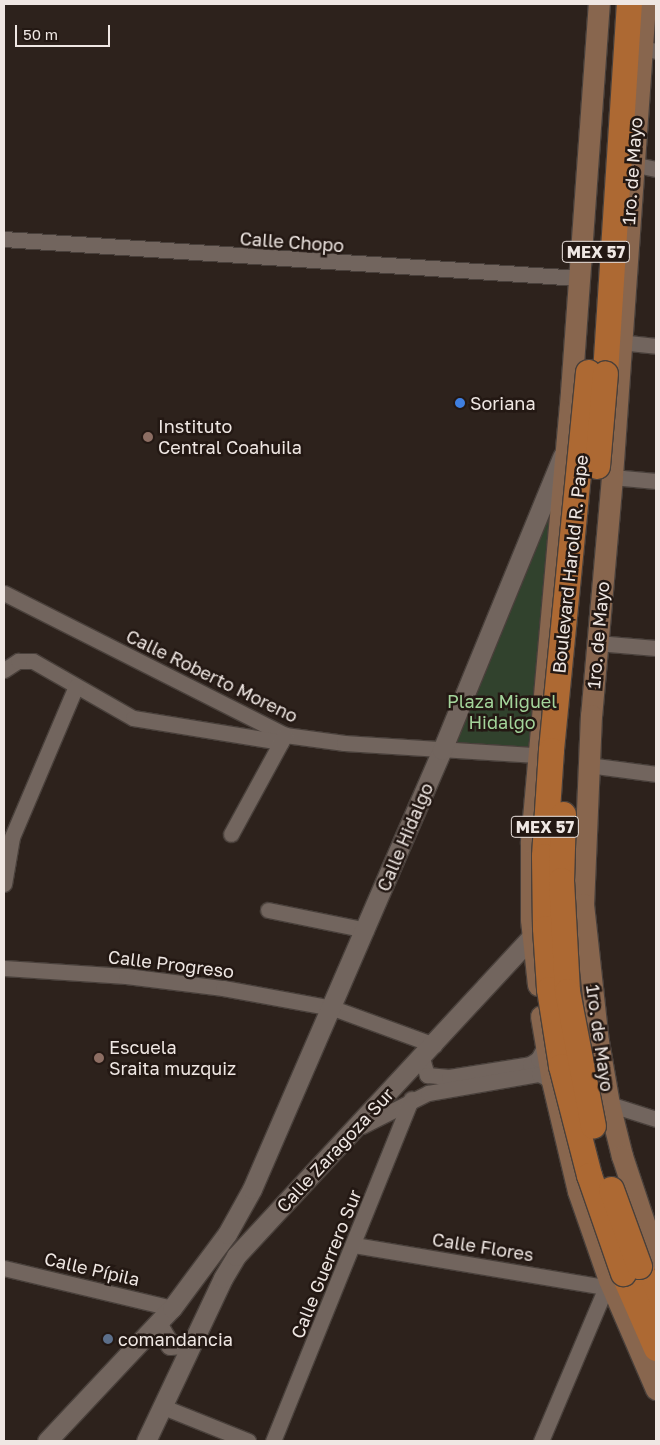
<!DOCTYPE html>
<meta charset="utf-8">
<style>
body{margin:0}
#map{position:relative;width:660px;height:1445px;overflow:hidden;background:#2d221c;font-family:"Golos Text",sans-serif}
div>[style]{position:absolute}
.green>*{inset:0;background:#31422d}
.roads{filter:drop-shadow(1px 0 #49403b) drop-shadow(-1px 0 #49403b) drop-shadow(0 1px #49403b) drop-shadow(0 -1px #49403b)}
.minor>*{height:15px;margin:-7.5px;padding:0 7.5px;transform-origin:7.5px;border-radius:7.5px;background:#72655e}
.tertiary>*{height:19px;margin:-9.5px;padding:0 9.5px;transform-origin:9.5px;border-radius:9.5px;background:#72655e}
.secondary>*{height:21px;margin:-10.5px;padding:0 10.5px;transform-origin:10.5px;border-radius:10.5px;background:#88664e}
.trunk>*{height:25px;margin:-12.5px;padding:0 12.5px;transform-origin:12.5px;border-radius:12.5px;background:#ad6933}
.bridges{filter:drop-shadow(1px 0 #49403b) drop-shadow(-1px 0 #49403b) drop-shadow(0 1px #49403b) drop-shadow(0 -1px #49403b)}
.trunk-bridge>*{height:25px;margin:-12.5px;padding:0 12.5px;transform-origin:12.5px;border-radius:12.5px;background:#ad6933}
.dots>*{width:14px;height:14px;translate:-50% -50%;box-sizing:border-box;border:2px solid #231813;border-radius:50%}
span{translate:-50% -50%;white-space:nowrap;text-align:center;line-height:1.15;-webkit-text-stroke:5px #231813;paint-order:stroke}
.shield-label span{padding:1px 4px;background:#231813;border:1px solid;border-radius:4px;-webkit-text-stroke-width:0}
.shield-label{font-size:16px;color:#efe7e3;font-weight:700}
.street-label{font-size:18px;color:#efe7e3}
.poi-label{font-size:18px;color:#efe7e3}
.left{translate:0 -50%;text-align:left}
.park-label{font-size:18px;color:#a3d49a}
.frame{position:absolute;inset:0;border:5px solid #efe7e3;pointer-events:none}
.scale{position:absolute;left:15px;top:25px;width:95px;height:22px;box-sizing:border-box;border:2px solid #efe7e3;border-top:0;padding-left:6px;font-size:15px;line-height:18px;white-space:nowrap;color:#efe7e3;-webkit-text-stroke:4px #231813;paint-order:stroke}
</style>
<div id="map">
<div class="green">
<div style="clip-path:polygon(556px 484px,533px 748px,453px 743px)"></div>
</div>
<div class="roads">
<div class="minor">
<div style="left:641px;top:48px;width:15px;rotate:11deg"></div>
<div style="left:632px;top:164px;width:25px;rotate:12deg"></div>
<div style="left:4px;top:239px;width:576px;rotate:3.88deg"></div>
<div style="left:619px;top:342px;width:37px;rotate:6deg"></div>
<div style="left:612px;top:477px;width:44px;rotate:5.2deg"></div>
<div style="left:4px;top:593px;width:315px;rotate:26.8deg"></div>
<div style="left:285px;top:735px;width:60px;rotate:7.7deg"></div>
<div style="left:344px;top:743px;width:193px;rotate:3.6deg"></div>
<div style="left:597px;top:643px;width:59px;rotate:4.8deg"></div>
<div style="left:4px;top:670px;width:17px;rotate:-33deg"></div>
<div style="left:18px;top:661px;width:15px"></div>
<div style="left:33px;top:661px;width:115px;rotate:29.7deg"></div>
<div style="left:133px;top:718px;width:150px;rotate:9.2deg"></div>
<div style="left:588px;top:765px;width:69px;rotate:7.5deg"></div>
<div style="left:231px;top:834px;width:113px;rotate:-61.4deg"></div>
<div style="left:4px;top:884px;width:48px;rotate:-80.3deg"></div>
<div style="left:12px;top:837px;width:164px;rotate:-67deg"></div>
<div style="left:268px;top:910px;width:100px;rotate:11.5deg"></div>
<div style="left:4px;top:968px;width:122px;rotate:3.8deg"></div>
<div style="left:126px;top:976px;width:98px;rotate:7.1deg"></div>
<div style="left:223px;top:988px;width:112px;rotate:10.3deg"></div>
<div style="left:333px;top:1008px;width:108px;rotate:20.1deg"></div>
<div style="left:422px;top:1058px;width:18px;rotate:74deg"></div>
<div style="left:427px;top:1075px;width:22px;rotate:5deg"></div>
<div style="left:449px;top:1077px;width:82px;rotate:-9.1deg"></div>
<div style="left:530px;top:1064px;width:9px;rotate:-32deg"></div>
<div style="left:538px;top:1059px;width:15px;rotate:-62deg"></div>
<div style="left:609px;top:1104px;width:49px;rotate:17.7deg"></div>
<div style="left:362px;top:1126px;width:74px;rotate:-26.6deg"></div>
<div style="left:428px;top:1093px;width:113px;rotate:-9.7deg"></div>
<div style="left:539px;top:1074px;width:15px;rotate:28deg"></div>
<div style="left:354px;top:1245px;width:255px;rotate:9.5deg"></div>
<div style="left:4px;top:1268px;width:173px;rotate:13.4deg"></div>
<div style="left:161px;top:1406px;width:94px;rotate:21.9deg"></div>
<div style="left:273px;top:1441px;width:369px;rotate:-68deg"></div>
<div style="left:541px;top:1441px;width:175px;rotate:-67.1deg"></div>
</div>
<div class="tertiary">
<div style="left:158px;top:1325px;width:23px;rotate:59deg"></div>
<div style="left:170px;top:1345px;width:21px;rotate:-5deg"></div>
<div style="left:47px;top:1441px;width:183px;rotate:-46.8deg"></div>
<div style="left:172px;top:1308px;width:92px;rotate:-53.4deg"></div>
<div style="left:227px;top:1234px;width:51px;rotate:-60.9deg"></div>
<div style="left:252px;top:1189px;width:478px;rotate:-66.6deg"></div>
<div style="left:442px;top:750px;width:317px;rotate:-67.7deg"></div>
<div style="left:146px;top:1441px;width:180px;rotate:-64.7deg"></div>
<div style="left:223px;top:1278px;width:26px;rotate:-59deg"></div>
<div style="left:236px;top:1256px;width:447px;rotate:-47.2deg"></div>
</div>
<div class="secondary">
<div style="left:645px;top:4px;width:474px;rotate:94deg"></div>
<div style="left:612px;top:477px;width:239px;rotate:95deg"></div>
<div style="left:591px;top:715px;width:189px;rotate:92.4deg"></div>
<div style="left:583px;top:904px;width:138px;rotate:83.8deg"></div>
<div style="left:598px;top:1041px;width:64px;rotate:80.1deg"></div>
<div style="left:609px;top:1104px;width:54px;rotate:76deg"></div>
<div style="left:622px;top:1156px;width:108px;rotate:71.6deg"></div>
<div style="left:538px;top:985px;width:66px;rotate:-96.1deg"></div>
<div style="left:531px;top:919px;width:78px;rotate:-90deg"></div>
<div style="left:531px;top:841px;width:451px;rotate:-84.9deg"></div>
<div style="left:571px;top:392px;width:389px;rotate:-85.9deg"></div>
<div style="left:541px;top:1016px;width:66px;rotate:80.4deg"></div>
<div style="left:552px;top:1081px;width:113px;rotate:76.7deg"></div>
<div style="left:578px;top:1191px;width:94px;rotate:70.8deg"></div>
<div style="left:609px;top:1280px;width:119px;rotate:66.7deg"></div>
</div>
<div class="trunk">
<div style="left:605px;top:373px;width:370px;rotate:-86.3deg"></div>
<div style="left:639px;top:1266px;width:42px;rotate:65.9deg"></div>
<div style="left:623px;top:1273px;width:82px;rotate:66.3deg"></div>
</div>
</div>
<div class="bridges">
<div class="trunk-bridge">
<div style="left:588px;top:372px;width:380px;rotate:95.6deg"></div>
<div style="left:551px;top:750px;width:106px;rotate:93.8deg"></div>
<div style="left:544px;top:856px;width:72px;rotate:89.2deg"></div>
<div style="left:545px;top:928px;width:61px;rotate:86.2deg"></div>
<div style="left:549px;top:989px;width:78px;rotate:81.1deg"></div>
<div style="left:561px;top:1066px;width:113px;rotate:75.6deg"></div>
<div style="left:589px;top:1175px;width:104px;rotate:70.9deg"></div>
<div style="left:597px;top:466px;width:93px;rotate:-85.1deg"></div>
<div style="left:563px;top:814px;width:66px;rotate:91.7deg"></div>
<div style="left:561px;top:880px;width:111px;rotate:86.9deg"></div>
<div style="left:567px;top:991px;width:137px;rotate:79.1deg"></div>
<div style="left:611px;top:1189px;width:82px;rotate:70deg"></div>
</div>
</div>
<div class="dots">
<div style="left:460px;top:403px;background:#3f7fe0"></div>
<div style="left:148px;top:437px;background:#8d6e63"></div>
<div style="left:99px;top:1058px;background:#8d6e63"></div>
<div style="left:108px;top:1339px;background:#5c6f8a"></div>
</div>
<div class="shield-label">
<span style="left:596px;top:252px">MEX 57</span>
<span style="left:545px;top:827px">MEX 57</span>
</div>
<div class="street-label">
<span style="left:632px;top:171px;rotate:-86deg">1ro. de Mayo</span>
<span style="left:292px;top:242px;rotate:4deg">Calle Chopo</span>
<span style="left:570px;top:564px;rotate:-84deg">Boulevard Harold R. Pape</span>
<span style="left:598px;top:635px;rotate:-85deg">1ro. de Mayo</span>
<span style="left:212px;top:676px;rotate:26deg">Calle Roberto Moreno</span>
<span style="left:405px;top:837px;rotate:-67deg">Calle Hidalgo</span>
<span style="left:171px;top:964px;rotate:7deg">Calle Progreso</span>
<span style="left:600px;top:1038px;rotate:82deg">1ro. de Mayo</span>
<span style="left:335px;top:1150px;rotate:-47deg">Calle Zaragoza Sur</span>
<span style="left:483px;top:1247px;rotate:9deg">Calle Flores</span>
<span style="left:326px;top:1264px;rotate:-68deg">Calle Guerrero Sur</span>
<span style="left:92px;top:1269px;rotate:13deg">Calle Pípila</span>
</div>
<div class="poi-label">
<span class="left" style="left:470px;top:403px">Soriana</span>
<span class="left" style="left:158px;top:437px">Instituto<br>Central Coahuila</span>
<span class="left" style="left:109px;top:1058px">Escuela<br>Sraita muzquiz</span>
<span class="left" style="left:118px;top:1339px">comandancia</span>
</div>
<div class="park-label">
<span style="left:502px;top:712px">Plaza Miguel<br>Hidalgo</span>
</div>
<div class="frame"></div>
<div class="scale">50 m</div>
</div>
